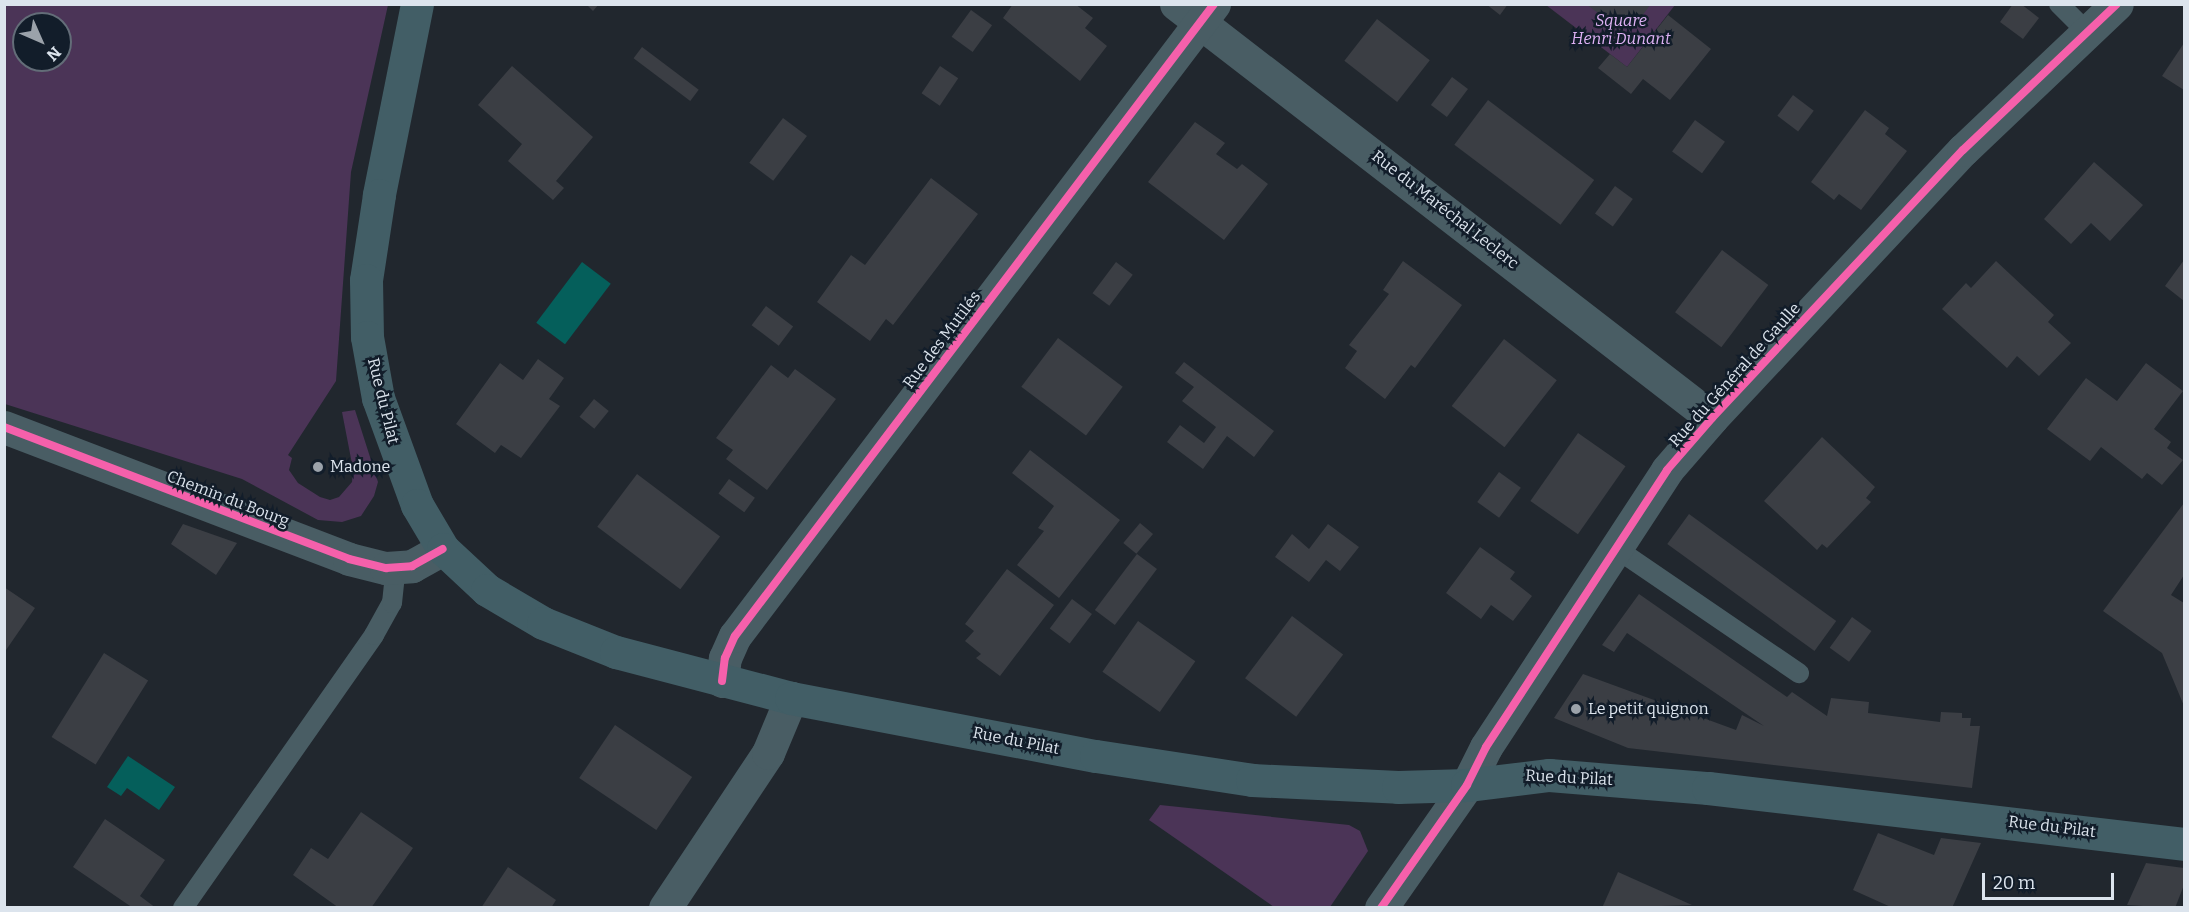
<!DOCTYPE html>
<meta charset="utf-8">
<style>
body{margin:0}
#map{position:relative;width:2189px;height:912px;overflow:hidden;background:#21272e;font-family:Bitter,serif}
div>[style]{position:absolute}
.green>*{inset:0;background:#4b3457}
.water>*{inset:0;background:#055f5b;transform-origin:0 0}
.building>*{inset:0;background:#3b3e44;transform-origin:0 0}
.service>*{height:20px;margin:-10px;padding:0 10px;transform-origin:10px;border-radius:10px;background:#495d64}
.minor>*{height:33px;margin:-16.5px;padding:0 16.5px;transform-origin:16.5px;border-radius:16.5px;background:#495d64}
.tertiary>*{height:33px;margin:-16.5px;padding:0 16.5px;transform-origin:16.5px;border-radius:16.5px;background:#495d64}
.secondary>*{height:33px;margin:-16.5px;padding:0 16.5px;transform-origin:16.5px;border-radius:16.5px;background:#425e66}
.cycleway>*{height:8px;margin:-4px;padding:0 4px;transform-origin:4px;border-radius:4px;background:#f560ab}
.dots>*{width:16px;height:16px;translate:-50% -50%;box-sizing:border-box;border:3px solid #121d2a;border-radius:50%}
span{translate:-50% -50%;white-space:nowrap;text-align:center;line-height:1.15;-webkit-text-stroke:5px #121d2a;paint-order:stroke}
.park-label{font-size:16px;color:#dfb2f5;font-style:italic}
.street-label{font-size:16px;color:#dce4ed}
.poi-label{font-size:16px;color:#dce4ed}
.left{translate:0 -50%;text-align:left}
.frame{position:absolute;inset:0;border:6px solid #dce4ed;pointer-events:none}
.north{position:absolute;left:12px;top:12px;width:60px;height:60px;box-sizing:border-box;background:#121d2a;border:2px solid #636d78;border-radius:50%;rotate:135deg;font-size:16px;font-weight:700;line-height:24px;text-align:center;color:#dce4ed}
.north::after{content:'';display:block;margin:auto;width:21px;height:27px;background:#9ba2aa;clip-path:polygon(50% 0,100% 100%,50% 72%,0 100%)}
.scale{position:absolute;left:1982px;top:873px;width:132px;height:27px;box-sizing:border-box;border:3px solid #dce4ed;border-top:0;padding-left:8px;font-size:18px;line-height:21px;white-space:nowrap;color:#dce4ed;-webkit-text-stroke:4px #121d2a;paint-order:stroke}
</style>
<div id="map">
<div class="green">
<div style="clip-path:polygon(evenodd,5px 4px,388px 5px,351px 172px,336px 381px,288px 455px,292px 458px,289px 470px,298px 483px,320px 497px,330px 500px,339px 497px,352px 482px,353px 469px,342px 412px,355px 410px,378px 482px,374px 496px,361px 516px,342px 522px,318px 520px,242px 479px,5px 404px,5px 4px,24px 24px,60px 24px,60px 60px,24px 60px,24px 24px)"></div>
<div style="clip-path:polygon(1546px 5px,1675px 5px,1627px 67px)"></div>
<div style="clip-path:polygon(1160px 805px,1349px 825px,1360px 831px,1368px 851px,1330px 907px,1274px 907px,1149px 820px)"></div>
</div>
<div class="water">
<div style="left:582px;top:262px;width:36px;height:76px;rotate:37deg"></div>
<div style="clip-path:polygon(128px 756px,175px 787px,159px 810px,127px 788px,121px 796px,107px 787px)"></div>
</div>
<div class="building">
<div style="clip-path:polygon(586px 4px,599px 4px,593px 11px)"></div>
<div style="clip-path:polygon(1013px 4px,1075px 4px,1093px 18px,1085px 28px,1107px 46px,1080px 81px,1003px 18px)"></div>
<div style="clip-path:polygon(1486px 4px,1508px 4px,1500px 15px)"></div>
<div style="clip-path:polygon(1586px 4px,1651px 4px,1632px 29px,1610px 13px,1606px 19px)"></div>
<div style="clip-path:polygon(2013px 4px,2021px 4px,2039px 18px,2023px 39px,2000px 22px)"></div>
<div style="left:971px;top:10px;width:26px;height:33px;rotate:36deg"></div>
<div style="clip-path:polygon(1668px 15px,1711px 49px,1670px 100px,1643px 79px,1631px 94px,1598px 68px,1610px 54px,1627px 67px)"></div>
<div style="left:1377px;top:19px;width:67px;height:53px;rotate:38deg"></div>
<div style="clip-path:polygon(2184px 43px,2184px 90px,2162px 76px)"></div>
<div style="left:642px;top:47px;width:71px;height:14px;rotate:37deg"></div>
<div style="clip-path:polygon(512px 66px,593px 137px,556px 181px,564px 188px,553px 200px,508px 161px,522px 144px,478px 105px)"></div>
<div style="left:940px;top:66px;width:22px;height:33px;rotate:34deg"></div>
<div style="left:1452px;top:77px;width:20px;height:35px;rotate:37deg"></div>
<div style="left:1793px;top:95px;width:26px;height:26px;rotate:37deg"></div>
<div style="left:1488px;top:100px;width:133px;height:56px;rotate:37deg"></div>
<div style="clip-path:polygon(1865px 110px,1889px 128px,1885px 134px,1907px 151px,1861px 210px,1839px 194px,1834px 200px,1811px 182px)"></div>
<div style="left:783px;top:118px;width:30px;height:56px;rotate:37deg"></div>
<div style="left:1695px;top:120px;width:37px;height:39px;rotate:36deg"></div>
<div style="clip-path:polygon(1195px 122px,1225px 143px,1216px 154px,1237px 169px,1242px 164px,1268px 184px,1224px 240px,1148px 182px)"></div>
<div style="clip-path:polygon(2094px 162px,2143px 205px,2110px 241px,2091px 223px,2071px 244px,2044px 219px)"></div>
<div style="clip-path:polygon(931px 178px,978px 214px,893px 325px,886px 319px,870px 341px,817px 302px,851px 255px,865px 265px)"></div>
<div style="left:1615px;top:186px;width:22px;height:34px;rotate:36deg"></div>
<div style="left:1722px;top:250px;width:58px;height:78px;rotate:37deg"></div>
<div style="clip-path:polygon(2184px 260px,2184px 301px,2165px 286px)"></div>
<div style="clip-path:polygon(1403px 261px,1462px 305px,1415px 368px,1411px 365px,1385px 399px,1345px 368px,1357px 351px,1349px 345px,1389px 294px,1383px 290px)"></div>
<div style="clip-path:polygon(1996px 261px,2054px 315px,2048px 322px,2071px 343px,2039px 376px,2017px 356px,2007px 368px,1942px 309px,1966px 283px,1971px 288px)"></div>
<div style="left:1116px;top:262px;width:21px;height:39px;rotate:37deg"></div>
<div style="left:766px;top:306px;width:34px;height:24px;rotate:37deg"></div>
<div style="left:1058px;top:338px;width:81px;height:61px;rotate:37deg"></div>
<div style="left:1504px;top:339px;width:67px;height:85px;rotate:38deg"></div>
<div style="clip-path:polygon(538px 359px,564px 378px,549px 399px,560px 406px,521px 458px,501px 445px,495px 453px,456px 424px,500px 363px,523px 380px)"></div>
<div style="clip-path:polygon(1184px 362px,1274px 431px,1254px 457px,1227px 436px,1203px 469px,1167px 442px,1180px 425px,1204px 443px,1216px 427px,1182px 401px,1194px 387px,1175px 373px)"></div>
<div style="clip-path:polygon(2146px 363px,2183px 391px,2154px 429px,2171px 442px,2167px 448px,2183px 460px,2162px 485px,2147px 473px,2142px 479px,2101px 447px,2090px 461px,2047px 429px,2086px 378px,2117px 401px)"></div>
<div style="clip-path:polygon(771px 365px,788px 378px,795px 369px,836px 399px,767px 490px,726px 459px,733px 450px,716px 438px)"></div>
<div style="left:594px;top:399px;width:19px;height:23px;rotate:39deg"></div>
<div style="left:1578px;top:433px;width:58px;height:83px;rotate:35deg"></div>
<div style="clip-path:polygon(1822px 437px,1875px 487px,1866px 498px,1871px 502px,1827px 548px,1822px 544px,1817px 550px,1764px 501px)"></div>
<div style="clip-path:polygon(1030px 450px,1120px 520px,1059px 598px,1017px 565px,1044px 531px,1038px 528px,1054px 506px,1012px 473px)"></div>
<div style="left:1499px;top:472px;width:27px;height:37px;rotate:36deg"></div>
<div style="left:637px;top:474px;width:104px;height:66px;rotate:37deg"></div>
<div style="left:729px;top:479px;width:32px;height:18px;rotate:36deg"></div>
<div style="clip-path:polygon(2184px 503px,2184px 575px,2171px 595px,2184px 603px,2184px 706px,2162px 653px,2103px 611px)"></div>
<div style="left:1689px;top:514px;width:182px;height:37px;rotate:36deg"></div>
<div style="left:1140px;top:523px;width:17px;height:26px;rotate:40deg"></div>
<div style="clip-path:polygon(183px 524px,237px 543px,216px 575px,171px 544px)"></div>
<div style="clip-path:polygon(1328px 524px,1359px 547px,1340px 571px,1326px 560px,1309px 582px,1275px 557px,1292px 534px,1309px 549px)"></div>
<div style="clip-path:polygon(1480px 547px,1515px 572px,1510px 579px,1532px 596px,1513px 621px,1491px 605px,1481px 619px,1446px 593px)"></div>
<div style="left:1137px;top:554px;width:25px;height:70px;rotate:37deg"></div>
<div style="clip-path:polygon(1007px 569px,1054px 605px,1000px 676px,976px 658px,981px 654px,965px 641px,974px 631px,965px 624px)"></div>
<div style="clip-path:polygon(4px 587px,35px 608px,4px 653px)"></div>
<div style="clip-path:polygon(1639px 594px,1787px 697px,1792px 692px,1827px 716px,1831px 698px,1869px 702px,1868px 713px,1940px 722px,1941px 712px,1962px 713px,1962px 718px,1971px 718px,1970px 726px,1980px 726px,1972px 788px,1628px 748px,1554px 718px,1583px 674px,1736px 730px,1742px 715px,1764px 726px,1627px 633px,1614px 652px,1602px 645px)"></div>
<div style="left:1072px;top:599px;width:25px;height:37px;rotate:37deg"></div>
<div style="left:1292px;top:616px;width:64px;height:78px;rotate:37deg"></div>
<div style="left:1852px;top:617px;width:24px;height:38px;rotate:36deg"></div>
<div style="left:1138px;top:621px;width:70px;height:62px;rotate:35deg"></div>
<div style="left:104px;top:653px;width:52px;height:99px;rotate:32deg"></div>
<div style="left:615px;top:725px;width:93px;height:64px;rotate:34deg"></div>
<div style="clip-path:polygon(361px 812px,413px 848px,371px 908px,339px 908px,293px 875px,311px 848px,328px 859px)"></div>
<div style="clip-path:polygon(105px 819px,165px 860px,140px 896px,156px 908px,133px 908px,73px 867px)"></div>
<div style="clip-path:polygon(1878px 833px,1934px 855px,1941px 838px,1981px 843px,1952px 908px,1893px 908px,1853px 890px)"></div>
<div style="clip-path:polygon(2146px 863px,2184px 868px,2184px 885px,2175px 908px,2127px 905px)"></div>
<div style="clip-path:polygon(508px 867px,556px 900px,551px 908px,481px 908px)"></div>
<div style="clip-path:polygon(1618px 872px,1692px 905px,1602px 908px)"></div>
</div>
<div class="service">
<div style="left:2059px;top:4px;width:40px;rotate:45deg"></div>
<div style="left:1614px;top:547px;width:224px;rotate:34.3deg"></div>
<div style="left:183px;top:908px;width:333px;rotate:-55deg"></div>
<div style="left:374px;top:635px;width:37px;rotate:-61deg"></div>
<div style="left:392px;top:603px;width:36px;rotate:-84deg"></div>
</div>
<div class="minor">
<div style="left:1176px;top:4px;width:677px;rotate:37.68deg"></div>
<div style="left:722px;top:681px;width:23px;rotate:-83deg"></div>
<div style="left:725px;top:658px;width:24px;rotate:-66deg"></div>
<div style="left:735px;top:636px;width:793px;rotate:-52.84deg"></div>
<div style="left:665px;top:908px;width:186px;rotate:-56.4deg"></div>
<div style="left:768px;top:753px;width:60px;rotate:-67.3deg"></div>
</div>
<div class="tertiary">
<div style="left:4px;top:427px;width:369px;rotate:20.9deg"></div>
<div style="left:349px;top:559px;width:38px;rotate:14deg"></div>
<div style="left:386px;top:568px;width:26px;rotate:-4deg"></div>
<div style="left:412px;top:566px;width:35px;rotate:-29deg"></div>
<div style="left:1381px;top:908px;width:150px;rotate:-55deg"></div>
<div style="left:1467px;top:785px;width:42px;rotate:-63.4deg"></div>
<div style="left:1486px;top:747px;width:331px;rotate:-56.8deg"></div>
<div style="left:1667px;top:470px;width:69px;rotate:-49.1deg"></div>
<div style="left:1712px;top:418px;width:367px;rotate:-46.9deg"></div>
<div style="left:1963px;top:150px;width:212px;rotate:-43.5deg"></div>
</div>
<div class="secondary">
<div style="left:417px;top:4px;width:195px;rotate:101.3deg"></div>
<div style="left:379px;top:195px;width:86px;rotate:98.7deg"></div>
<div style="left:366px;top:280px;width:57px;rotate:89deg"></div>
<div style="left:367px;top:337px;width:62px;rotate:79.8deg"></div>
<div style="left:378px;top:398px;width:114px;rotate:70deg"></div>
<div style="left:417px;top:505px;width:51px;rotate:59.4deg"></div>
<div style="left:443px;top:549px;width:60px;rotate:43deg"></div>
<div style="left:487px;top:590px;width:65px;rotate:30.5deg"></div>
<div style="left:543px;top:623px;width:79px;rotate:21.7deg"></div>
<div style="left:616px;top:652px;width:181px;rotate:14.7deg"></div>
<div style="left:791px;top:698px;width:310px;rotate:10.8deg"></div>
<div style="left:1096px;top:756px;width:158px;rotate:8.7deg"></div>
<div style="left:1252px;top:780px;width:146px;rotate:2.7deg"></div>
<div style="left:1398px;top:787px;width:69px;rotate:-1.7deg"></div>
<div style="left:1467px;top:785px;width:83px;rotate:-7deg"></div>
<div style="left:1549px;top:775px;width:160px;rotate:4.7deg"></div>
<div style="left:1708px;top:788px;width:479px;rotate:6.7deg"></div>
</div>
<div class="cycleway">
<div style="left:4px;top:427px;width:369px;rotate:20.9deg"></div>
<div style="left:349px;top:559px;width:38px;rotate:14deg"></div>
<div style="left:386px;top:568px;width:26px;rotate:-4deg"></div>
<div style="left:412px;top:566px;width:35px;rotate:-29deg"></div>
<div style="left:722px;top:681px;width:23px;rotate:-83deg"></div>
<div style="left:725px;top:658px;width:24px;rotate:-66deg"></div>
<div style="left:735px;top:636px;width:793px;rotate:-52.84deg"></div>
<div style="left:1381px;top:908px;width:150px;rotate:-55deg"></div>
<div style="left:1467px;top:785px;width:42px;rotate:-63.4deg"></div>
<div style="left:1486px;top:747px;width:331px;rotate:-56.8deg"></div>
<div style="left:1667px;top:470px;width:69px;rotate:-49.1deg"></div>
<div style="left:1712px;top:418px;width:367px;rotate:-46.9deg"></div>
<div style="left:1963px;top:150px;width:212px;rotate:-43.5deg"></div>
</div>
<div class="dots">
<div style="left:318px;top:467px;background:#9ba2aa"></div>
<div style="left:1576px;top:709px;background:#9ba2aa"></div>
</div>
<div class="park-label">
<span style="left:1621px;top:30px">Square<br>Henri Dunant</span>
</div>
<div class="street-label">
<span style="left:1445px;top:210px;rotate:38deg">Rue du Maréchal Leclerc</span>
<span style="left:942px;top:340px;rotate:-53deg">Rue des Mutilés</span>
<span style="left:1735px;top:375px;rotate:-48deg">Rue du Général de Gaulle</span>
<span style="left:383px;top:401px;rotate:76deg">Rue du Pilat</span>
<span style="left:228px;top:499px;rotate:21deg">Chemin du Bourg</span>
<span style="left:1016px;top:741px;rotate:11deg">Rue du Pilat</span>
<span style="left:1569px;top:778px;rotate:3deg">Rue du Pilat</span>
<span style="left:2052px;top:827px;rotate:7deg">Rue du Pilat</span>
</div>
<div class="poi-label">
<span class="left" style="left:330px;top:467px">Madone</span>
<span class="left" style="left:1588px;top:709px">Le petit quignon</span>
</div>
<div class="frame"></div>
<div class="north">N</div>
<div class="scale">20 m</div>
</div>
